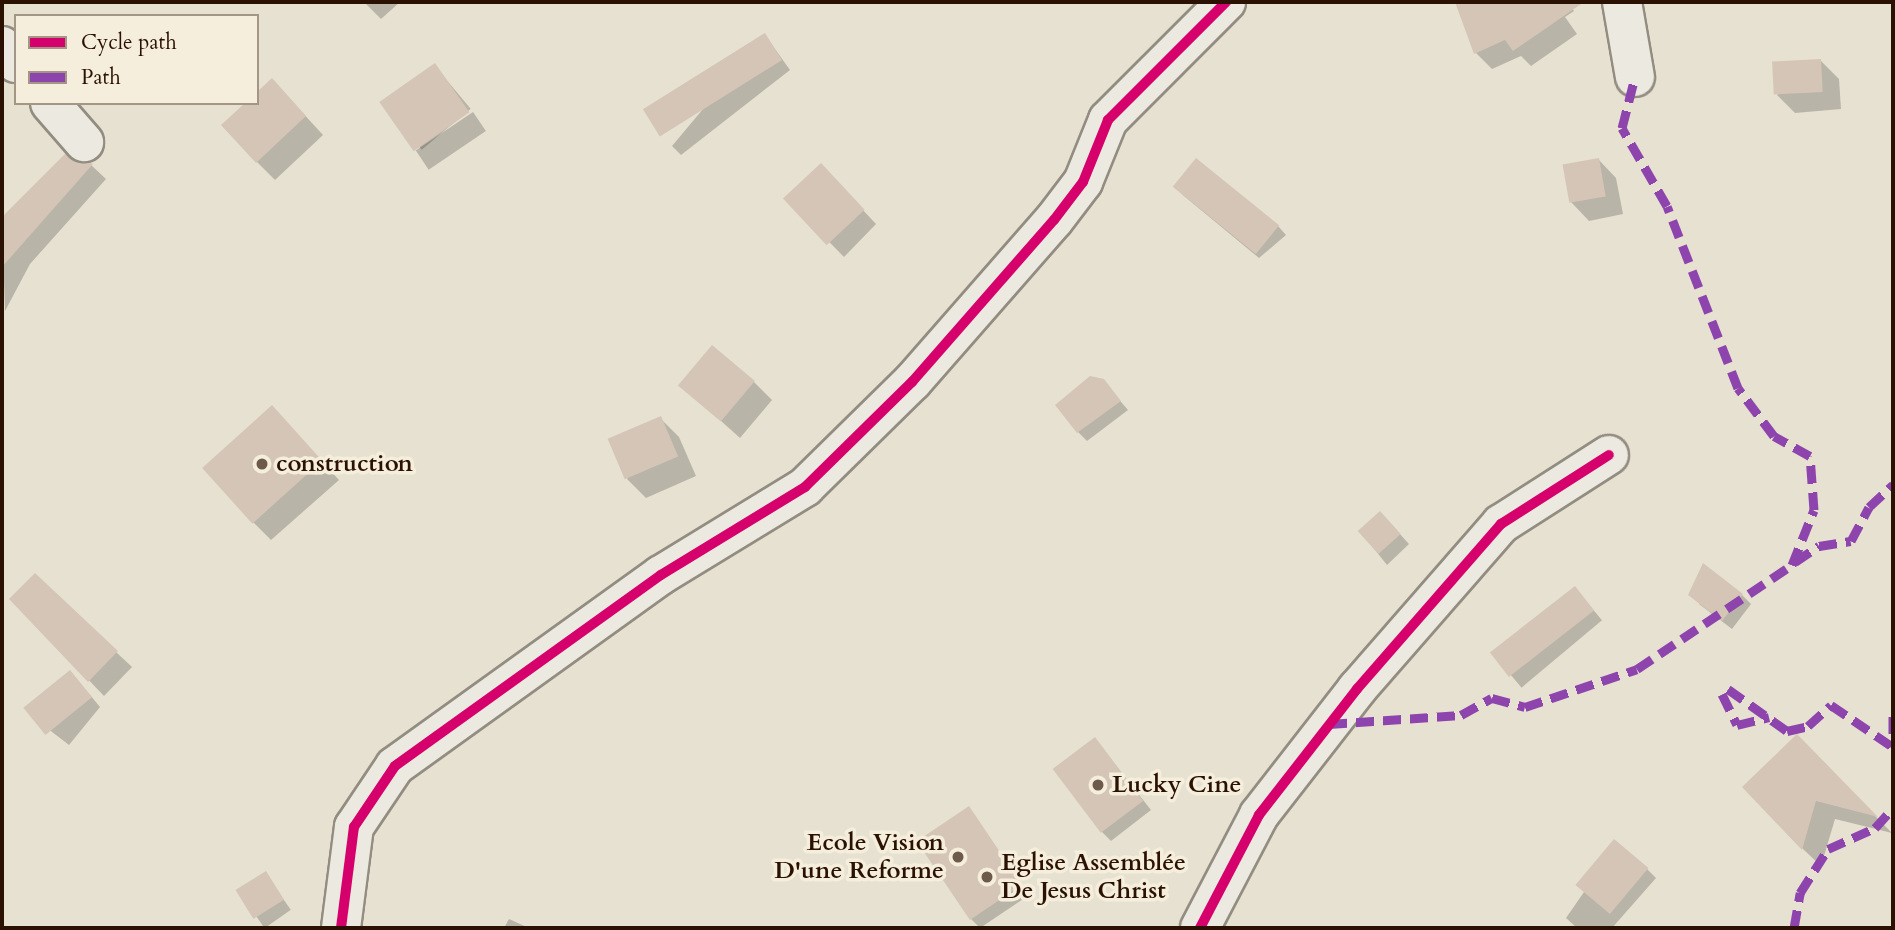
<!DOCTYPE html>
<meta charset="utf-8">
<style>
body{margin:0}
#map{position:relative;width:1895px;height:930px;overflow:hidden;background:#e7e1d1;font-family:Cardo,serif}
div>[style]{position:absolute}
.shadow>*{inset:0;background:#0003;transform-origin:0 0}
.building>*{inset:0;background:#d4c5b7;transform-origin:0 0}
.roads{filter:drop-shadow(2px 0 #938c81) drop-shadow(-2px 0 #938c81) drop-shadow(0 2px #938c81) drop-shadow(0 -2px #938c81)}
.minor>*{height:38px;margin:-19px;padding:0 19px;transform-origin:19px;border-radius:19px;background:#ece9e1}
.quiet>*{height:9px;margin-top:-4.5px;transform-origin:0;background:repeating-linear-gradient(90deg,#8e44ad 0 18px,transparent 0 27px)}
.cycleway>*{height:10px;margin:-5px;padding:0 5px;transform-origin:5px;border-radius:5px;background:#d6006c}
.dots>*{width:19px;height:19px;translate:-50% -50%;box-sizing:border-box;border:4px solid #f5eedc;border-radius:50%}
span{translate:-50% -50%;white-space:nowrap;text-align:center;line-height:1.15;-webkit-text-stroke:7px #f5eedc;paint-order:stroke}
.poi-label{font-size:24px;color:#2b1101;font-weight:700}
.left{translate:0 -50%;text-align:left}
.right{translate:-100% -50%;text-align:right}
.frame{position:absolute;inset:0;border:4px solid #2b1101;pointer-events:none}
.legend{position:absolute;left:14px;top:14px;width:245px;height:91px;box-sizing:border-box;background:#f5eedc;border:2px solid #a49684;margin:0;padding:9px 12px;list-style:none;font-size:21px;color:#2b1101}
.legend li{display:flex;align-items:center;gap:14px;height:35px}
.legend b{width:35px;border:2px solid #a49684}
</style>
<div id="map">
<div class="shadow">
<div style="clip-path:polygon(364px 2px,400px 2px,381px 19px)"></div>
<div style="clip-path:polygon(1457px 2px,1568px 2px,1574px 11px,1565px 17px,1577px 34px,1531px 66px,1521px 56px,1492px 69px,1476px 53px)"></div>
<div style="clip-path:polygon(765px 35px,790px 70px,681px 155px,672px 146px)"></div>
<div style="clip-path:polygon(1821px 61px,1839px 79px,1841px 109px,1795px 113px,1777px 95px)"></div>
<div style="left:434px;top:65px;width:57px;height:64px;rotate:50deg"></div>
<div style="clip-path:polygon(290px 99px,323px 135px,275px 180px,257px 162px,257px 103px)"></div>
<div style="left:473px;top:112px;width:23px;height:69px;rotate:56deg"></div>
<div style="clip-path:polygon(66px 156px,90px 164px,106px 179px,30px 264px,5px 311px,2px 220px)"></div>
<div style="clip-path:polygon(1598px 159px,1616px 178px,1623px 214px,1589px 221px,1571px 202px)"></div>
<div style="clip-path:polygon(1196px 160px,1278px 226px,1286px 235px,1259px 258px,1184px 196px,1175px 187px)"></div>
<div style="clip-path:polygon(833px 178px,876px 224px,844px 257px,787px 199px)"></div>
<div style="clip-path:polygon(1103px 381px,1128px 410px,1087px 441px,1078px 432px)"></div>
<div style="clip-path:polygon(754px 382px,772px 400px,740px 438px,681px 385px)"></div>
<div style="clip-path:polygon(272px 407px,339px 480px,271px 540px,253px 522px)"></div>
<div style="clip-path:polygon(660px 418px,679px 437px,696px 476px,646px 498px,627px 479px)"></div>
<div style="clip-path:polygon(1389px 522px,1409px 544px,1387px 565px,1360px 531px)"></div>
<div style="clip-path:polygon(35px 576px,132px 667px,104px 696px,11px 599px)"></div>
<div style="left:1575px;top:588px;width:42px;height:105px;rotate:50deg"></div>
<div style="clip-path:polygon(1742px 595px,1751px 604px,1732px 629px,1699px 604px)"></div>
<div style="clip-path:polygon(71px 672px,100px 707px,69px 745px,43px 725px)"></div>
<div style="clip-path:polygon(1797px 737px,1892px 833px,1835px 819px,1821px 866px,1803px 849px,1745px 787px)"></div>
<div style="clip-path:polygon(1095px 739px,1151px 810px,1111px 841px,1102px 832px)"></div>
<div style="clip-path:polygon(968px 808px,1029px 895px,980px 928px,971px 919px)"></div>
<div style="clip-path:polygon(1647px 869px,1656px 878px,1612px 928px,1577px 928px,1566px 918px,1584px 892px)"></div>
<div style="left:265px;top:873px;width:45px;height:32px;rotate:55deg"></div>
<div style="clip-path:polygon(509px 919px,529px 928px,504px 928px)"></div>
</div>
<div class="building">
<div style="clip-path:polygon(1455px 2px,1584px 2px,1513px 51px,1505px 40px,1474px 54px)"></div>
<div style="left:765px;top:33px;width:32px;height:144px;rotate:58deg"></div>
<div style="left:1821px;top:59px;width:33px;height:49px;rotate:87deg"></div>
<div style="left:435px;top:63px;width:60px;height:68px;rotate:55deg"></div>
<div style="clip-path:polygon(272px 78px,306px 116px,256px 163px,221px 125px,245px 103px,257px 103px,257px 92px)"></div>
<div style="clip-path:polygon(65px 154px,93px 164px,2px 267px,2px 217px)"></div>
<div style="left:1196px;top:158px;width:107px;height:37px;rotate:39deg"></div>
<div style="left:1599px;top:158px;width:39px;height:37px;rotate:80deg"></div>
<div style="left:821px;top:163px;width:64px;height:52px;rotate:47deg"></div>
<div style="left:712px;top:345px;width:56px;height:53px;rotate:40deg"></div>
<div style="clip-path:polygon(1090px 376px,1104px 379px,1121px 401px,1077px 433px,1055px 405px)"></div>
<div style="left:272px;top:405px;width:75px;height:94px;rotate:48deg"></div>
<div style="left:661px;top:416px;width:44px;height:58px;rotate:67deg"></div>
<div style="left:1380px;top:511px;width:31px;height:30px;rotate:48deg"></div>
<div style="clip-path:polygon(1703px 563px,1743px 594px,1722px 621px,1688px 595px)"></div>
<div style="clip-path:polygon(35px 573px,118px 651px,88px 682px,9px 599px)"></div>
<div style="left:1575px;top:586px;width:31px;height:108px;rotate:52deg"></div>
<div style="left:70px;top:670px;width:35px;height:60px;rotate:51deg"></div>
<div style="clip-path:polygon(1797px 734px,1878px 817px,1816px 801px,1802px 850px,1742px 787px)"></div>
<div style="left:1095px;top:737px;width:80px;height:53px;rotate:53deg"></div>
<div style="left:969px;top:806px;width:95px;height:63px;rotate:56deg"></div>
<div style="left:1614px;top:839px;width:45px;height:60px;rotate:40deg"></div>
<div style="left:266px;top:871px;width:34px;height:36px;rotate:58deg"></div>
</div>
<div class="roads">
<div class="minor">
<div style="left:1622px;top:2px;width:76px;rotate:80.2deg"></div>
<div style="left:2px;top:46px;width:22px;rotate:51deg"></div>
<div style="left:50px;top:103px;width:52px;rotate:48.9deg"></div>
<div style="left:341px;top:928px;width:102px;rotate:-82.7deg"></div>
<div style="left:354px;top:827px;width:73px;rotate:-56.1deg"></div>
<div style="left:395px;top:766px;width:327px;rotate:-35.7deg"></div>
<div style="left:661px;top:575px;width:169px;rotate:-31.4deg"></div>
<div style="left:805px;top:487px;width:150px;rotate:-44.5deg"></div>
<div style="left:912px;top:382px;width:215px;rotate:-48.8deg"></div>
<div style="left:1054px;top:220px;width:48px;rotate:-52.7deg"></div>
<div style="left:1083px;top:182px;width:67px;rotate:-68deg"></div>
<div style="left:1108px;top:120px;width:167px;rotate:-45deg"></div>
<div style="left:1200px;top:928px;width:127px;rotate:-62.4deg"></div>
<div style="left:1259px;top:815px;width:160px;rotate:-52.1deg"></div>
<div style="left:1357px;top:689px;width:219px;rotate:-48.9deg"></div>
<div style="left:1501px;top:524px;width:128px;rotate:-32.6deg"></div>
</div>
</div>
<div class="quiet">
<div style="left:1795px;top:562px;width:29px;rotate:-34deg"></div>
<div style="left:1819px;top:546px;width:32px;rotate:-9deg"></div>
<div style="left:1851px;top:541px;width:38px;rotate:-62deg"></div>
<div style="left:1869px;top:507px;width:33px;rotate:-43deg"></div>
<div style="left:1728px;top:689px;width:72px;rotate:35.4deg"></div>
<div style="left:1787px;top:731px;width:22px;rotate:-13deg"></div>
<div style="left:1808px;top:726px;width:31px;rotate:-42deg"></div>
<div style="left:1831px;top:705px;width:75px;rotate:34.1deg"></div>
<div style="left:1722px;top:694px;width:34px;rotate:64deg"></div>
<div style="left:1737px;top:725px;width:33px;rotate:-14deg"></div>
<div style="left:1893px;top:716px;width:31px;rotate:90deg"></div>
<div style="left:1329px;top:724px;width:132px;rotate:-3.9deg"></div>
<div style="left:1461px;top:715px;width:35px;rotate:-29deg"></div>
<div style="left:1492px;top:698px;width:34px;rotate:15deg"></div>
<div style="left:1525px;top:707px;width:118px;rotate:-18.7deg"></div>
<div style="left:1637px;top:669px;width:187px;rotate:-33.9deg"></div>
<div style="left:1792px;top:565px;width:59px;rotate:-68.2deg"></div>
<div style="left:1814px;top:510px;width:54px;rotate:-94.2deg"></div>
<div style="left:1810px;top:456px;width:41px;rotate:-150.9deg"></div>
<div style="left:1774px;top:436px;width:60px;rotate:-126.9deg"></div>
<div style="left:1738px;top:388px;width:195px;rotate:-111.3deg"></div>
<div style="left:1667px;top:206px;width:90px;rotate:-120deg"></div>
<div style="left:1622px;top:128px;width:53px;rotate:-75.7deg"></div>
<div style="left:1794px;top:928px;width:36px;rotate:-80deg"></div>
<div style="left:1800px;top:893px;width:52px;rotate:-57.5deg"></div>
<div style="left:1828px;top:849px;width:51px;rotate:-24.1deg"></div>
<div style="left:1875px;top:828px;width:27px;rotate:-48deg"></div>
</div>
<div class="cycleway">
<div style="left:341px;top:928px;width:102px;rotate:-82.7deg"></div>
<div style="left:354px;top:827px;width:73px;rotate:-56.1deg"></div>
<div style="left:395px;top:766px;width:327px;rotate:-35.7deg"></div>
<div style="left:661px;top:575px;width:169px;rotate:-31.4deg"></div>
<div style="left:805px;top:487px;width:150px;rotate:-44.5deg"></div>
<div style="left:912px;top:382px;width:215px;rotate:-48.8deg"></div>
<div style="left:1054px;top:220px;width:48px;rotate:-52.7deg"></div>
<div style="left:1083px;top:182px;width:67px;rotate:-68deg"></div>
<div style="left:1108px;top:120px;width:167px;rotate:-45deg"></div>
<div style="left:1200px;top:928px;width:127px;rotate:-62.4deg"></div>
<div style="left:1259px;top:815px;width:160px;rotate:-52.1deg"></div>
<div style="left:1357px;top:689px;width:219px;rotate:-48.9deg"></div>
<div style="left:1501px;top:524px;width:128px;rotate:-32.6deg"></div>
</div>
<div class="dots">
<div style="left:262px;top:464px;background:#6d5a4a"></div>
<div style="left:1098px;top:785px;background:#6d5a4a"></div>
<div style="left:958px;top:857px;background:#6d5a4a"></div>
<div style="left:987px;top:877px;background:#6d5a4a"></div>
</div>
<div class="poi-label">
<span class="left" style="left:276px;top:464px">construction</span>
<span class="left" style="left:1112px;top:785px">Lucky Cine</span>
<span class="right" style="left:944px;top:857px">Ecole Vision<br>D'une Reforme</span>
<span class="left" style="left:1001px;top:877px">Eglise Assemblée<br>De Jesus Christ</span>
</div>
<div class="frame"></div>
<ul class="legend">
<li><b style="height:9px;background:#d6006c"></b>Cycle path</li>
<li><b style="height:9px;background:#8e44ad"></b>Path</li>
</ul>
</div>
